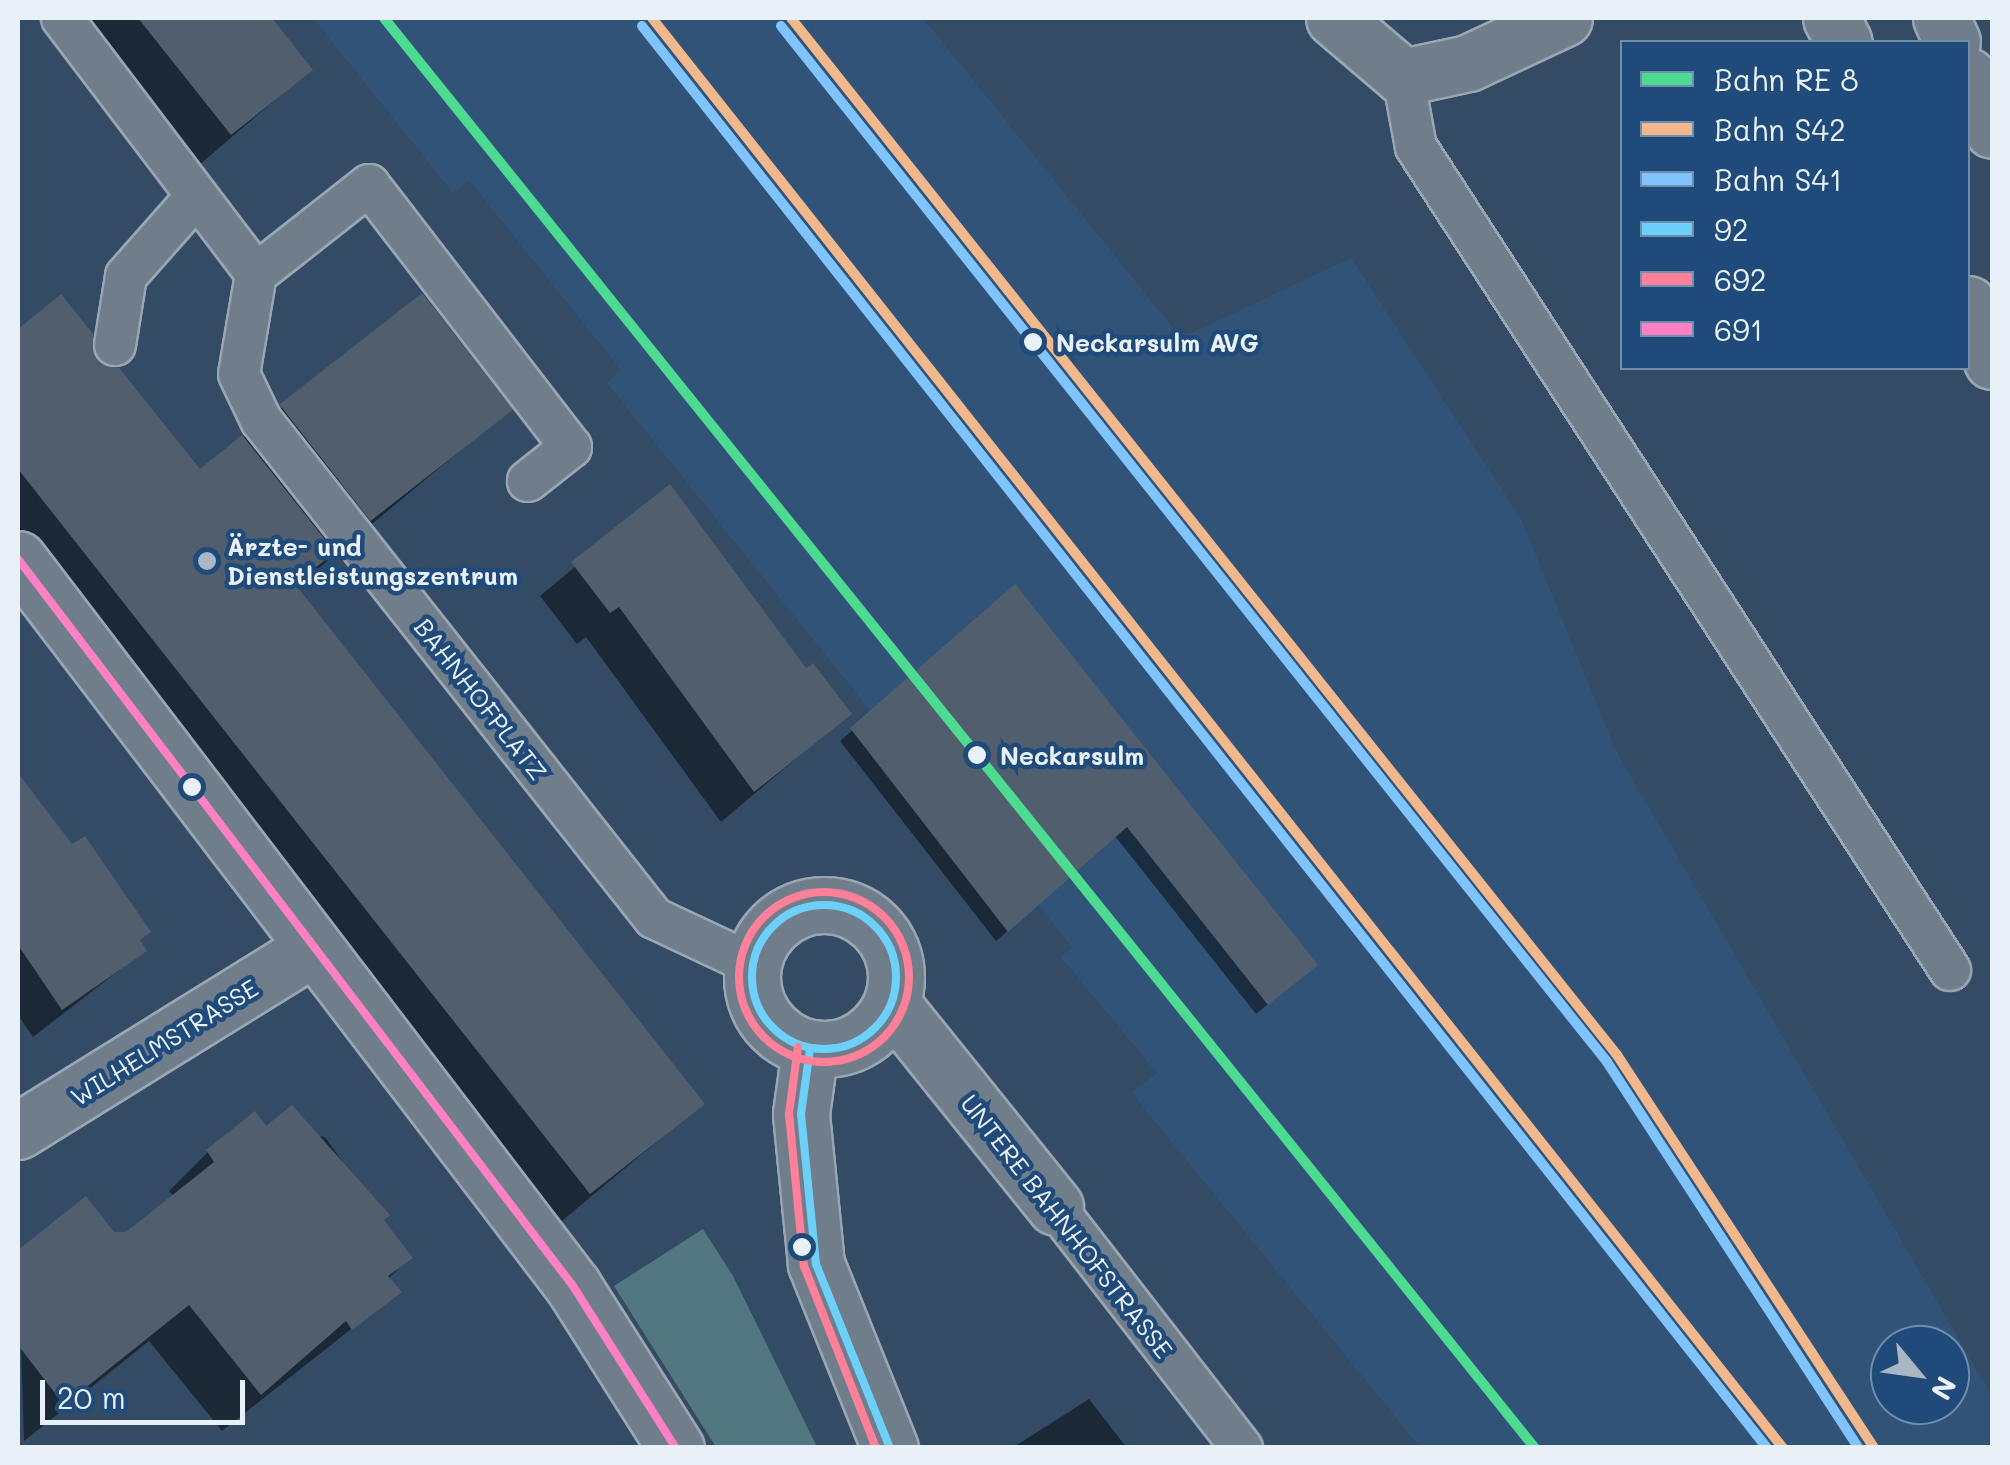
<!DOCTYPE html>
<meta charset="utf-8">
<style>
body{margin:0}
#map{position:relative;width:2010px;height:1465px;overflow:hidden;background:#344b65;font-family:Mali,sans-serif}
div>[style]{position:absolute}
.built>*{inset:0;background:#325378}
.green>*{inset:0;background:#537780}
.shadow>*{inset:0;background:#0007}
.building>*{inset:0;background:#515e6d;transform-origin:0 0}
.roads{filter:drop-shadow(2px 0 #9aa6b3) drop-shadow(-2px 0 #9aa6b3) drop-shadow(0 2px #9aa6b3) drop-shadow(0 -2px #9aa6b3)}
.lane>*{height:40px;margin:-20px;padding:0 20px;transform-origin:20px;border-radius:20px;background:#707e8c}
.street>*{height:55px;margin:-27.5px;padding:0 27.5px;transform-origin:27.5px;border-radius:27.5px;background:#707e8c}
.street>.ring{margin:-27.5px;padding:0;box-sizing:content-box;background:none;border:55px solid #707e8c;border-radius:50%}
.secondary>*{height:55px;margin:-27.5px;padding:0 27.5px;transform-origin:27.5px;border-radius:27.5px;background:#707e8c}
.bus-1>*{height:8px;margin:-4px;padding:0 4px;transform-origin:4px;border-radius:4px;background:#6dd0f8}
.bus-1>.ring{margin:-4px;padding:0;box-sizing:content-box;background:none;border:8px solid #6dd0f8;border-radius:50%}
.bus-2>*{height:8px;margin:-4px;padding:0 4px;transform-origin:4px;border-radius:4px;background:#ff8098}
.bus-2>.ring{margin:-4px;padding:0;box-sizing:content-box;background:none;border:8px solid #ff8098;border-radius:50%}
.bus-3>*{height:8px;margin:-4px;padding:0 4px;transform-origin:4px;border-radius:4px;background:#ff80c5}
.rail-1>*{height:10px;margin:-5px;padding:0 5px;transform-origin:5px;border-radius:5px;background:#4ddb92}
.rail-2>*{height:10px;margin:-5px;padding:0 5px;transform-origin:5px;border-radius:5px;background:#f1b78d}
.rail-3>*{height:10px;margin:-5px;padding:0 5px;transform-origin:5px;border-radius:5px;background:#80c4ff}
.dots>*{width:28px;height:28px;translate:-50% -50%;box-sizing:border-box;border:5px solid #1f4a7a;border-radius:50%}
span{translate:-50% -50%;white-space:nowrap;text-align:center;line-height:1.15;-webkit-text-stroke:9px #1f4a7a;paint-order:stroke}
.stop-label{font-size:25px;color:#e8f1f8;font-weight:700}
.left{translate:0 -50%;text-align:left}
.poi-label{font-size:25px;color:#e8f1f8;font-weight:700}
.street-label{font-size:25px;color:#e8f1f8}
.frame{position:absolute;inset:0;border:20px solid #e8f1f8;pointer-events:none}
.legend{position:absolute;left:1620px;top:40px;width:350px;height:330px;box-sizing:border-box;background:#1f4a7a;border:2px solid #6f8dac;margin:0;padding:12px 18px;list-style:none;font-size:30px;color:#e8f1f8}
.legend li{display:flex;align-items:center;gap:20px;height:50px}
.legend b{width:50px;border:2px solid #6f8dac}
.north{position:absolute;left:1870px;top:1325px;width:100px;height:100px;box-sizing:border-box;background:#1f4a7a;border:2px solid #6f8dac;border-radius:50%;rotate:119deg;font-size:28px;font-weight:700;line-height:40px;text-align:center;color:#e8f1f8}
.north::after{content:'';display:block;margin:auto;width:35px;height:45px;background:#a9b7c5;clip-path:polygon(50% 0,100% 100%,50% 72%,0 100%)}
.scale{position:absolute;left:40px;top:1380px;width:205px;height:45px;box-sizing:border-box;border:5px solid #e8f1f8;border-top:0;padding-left:12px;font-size:30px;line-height:35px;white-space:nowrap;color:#e8f1f8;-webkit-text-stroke:8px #1f4a7a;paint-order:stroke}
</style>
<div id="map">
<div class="built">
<div style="clip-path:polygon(evenodd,313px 18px,923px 18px,1181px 338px,1351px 258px,1521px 519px,1616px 751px,1992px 1396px,1992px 1447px,1420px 1447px,1132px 1093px,1157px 1073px,1061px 957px,1072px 947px,974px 824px,965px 828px,607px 383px,621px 370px,469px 180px,453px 193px,313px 18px,1890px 1345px,1950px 1345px,1950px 1405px,1890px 1405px,1890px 1345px)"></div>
</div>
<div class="green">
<div style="clip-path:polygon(703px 1229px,733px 1276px,817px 1447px,716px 1447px,614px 1286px)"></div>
</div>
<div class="shadow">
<div style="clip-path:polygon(67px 18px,269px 18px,310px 70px,190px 173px)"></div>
<div style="clip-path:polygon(61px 298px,97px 365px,199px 473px,282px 407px,509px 410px,295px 588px,702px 1104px,551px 1230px,18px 555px,18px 332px)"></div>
<div style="clip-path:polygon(670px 488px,806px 672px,849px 714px,721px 822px,586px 637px,577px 644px,540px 596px)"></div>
<div style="clip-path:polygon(1015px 588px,1303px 976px,1256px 1014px,1115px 836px,996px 941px,840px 741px)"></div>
<div style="clip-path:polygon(18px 777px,144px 951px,33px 1037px,18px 1015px)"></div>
<div style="clip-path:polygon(266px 1129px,325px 1137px,410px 1257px,388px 1279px,398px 1292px,222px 1431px,149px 1341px,24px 1441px,18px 1253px,85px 1200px,113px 1234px,127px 1234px,174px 1197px,169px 1191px,208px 1152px)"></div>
<div style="clip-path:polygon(1089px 1399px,1127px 1448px,1012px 1448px)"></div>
</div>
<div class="building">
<div style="clip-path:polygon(138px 18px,272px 18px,313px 70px,231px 135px)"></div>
<div style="left:422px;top:293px;width:148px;height:181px;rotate:52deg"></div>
<div style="clip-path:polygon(61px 294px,93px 334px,99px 363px,119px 368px,200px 469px,242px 435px,335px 552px,295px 584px,705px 1104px,590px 1194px,18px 469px,18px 329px)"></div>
<div style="clip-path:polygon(670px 484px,806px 668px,813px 663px,852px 714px,754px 792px,619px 607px,610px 613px,571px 562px)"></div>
<div style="clip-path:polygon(1015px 584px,1318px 965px,1268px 1005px,1127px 827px,1008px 932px,850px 728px)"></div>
<div style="clip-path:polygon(18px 773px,72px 844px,85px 836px,151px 932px,140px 940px,147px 951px,62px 1010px,18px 945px)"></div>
<div style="clip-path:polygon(292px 1105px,390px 1215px,384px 1220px,413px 1258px,388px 1276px,402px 1292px,352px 1330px,346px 1321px,261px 1395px,189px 1305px,64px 1405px,18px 1345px,18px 1250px,86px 1196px,114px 1232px,126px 1232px,214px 1162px,206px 1150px,255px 1111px,266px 1126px)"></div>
</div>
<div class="roads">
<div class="lane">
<div style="left:62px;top:18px;width:321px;rotate:52.8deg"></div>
<div style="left:256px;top:274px;width:144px;rotate:-38.2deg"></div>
<div style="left:369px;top:185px;width:331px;rotate:52.4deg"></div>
<div style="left:571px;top:447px;width:55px;rotate:141.7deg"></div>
<div style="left:1403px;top:77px;width:71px;rotate:79.5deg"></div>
<div style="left:1416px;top:147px;width:981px;rotate:57.02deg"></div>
<div style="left:256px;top:274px;width:101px;rotate:99.6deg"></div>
<div style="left:239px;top:374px;width:51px;rotate:64.4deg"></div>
<div style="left:261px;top:420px;width:634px;rotate:51.72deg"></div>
<div style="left:654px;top:918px;width:108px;rotate:25.1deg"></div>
<div style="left:115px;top:345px;width:70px;rotate:-80.9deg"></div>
<div style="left:126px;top:276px;width:106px;rotate:-48.5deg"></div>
<div style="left:1055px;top:1207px;width:305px;rotate:52.2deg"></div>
</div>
<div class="street">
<div style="left:1334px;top:18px;width:91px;rotate:40.5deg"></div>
<div style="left:1403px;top:77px;width:66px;rotate:-12.2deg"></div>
<div style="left:1468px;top:63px;width:106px;rotate:-25.1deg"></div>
<div style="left:18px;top:559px;width:915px;rotate:52.64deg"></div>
<div style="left:573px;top:1286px;width:192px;rotate:57.6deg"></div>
<div class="ring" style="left:752px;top:905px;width:89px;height:89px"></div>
<div style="left:892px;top:1004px;width:260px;rotate:51.2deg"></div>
<div style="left:810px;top:1049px;width:66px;rotate:97.9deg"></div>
<div style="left:801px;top:1114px;width:151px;rotate:84.3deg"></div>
<div style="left:816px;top:1264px;width:198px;rotate:68.1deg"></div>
<div style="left:18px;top:1131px;width:341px;rotate:-31.8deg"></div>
</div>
<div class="secondary">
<div style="left:1831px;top:18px;width:27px;rotate:62deg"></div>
<div style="left:1941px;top:18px;width:26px;rotate:65deg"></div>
<div style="left:1968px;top:76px;width:59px;rotate:66deg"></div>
<div style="left:1968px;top:304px;width:62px;rotate:67.2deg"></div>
</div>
</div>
<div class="bus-1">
<div class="ring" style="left:752px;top:905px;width:136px;height:136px"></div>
<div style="left:810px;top:1049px;width:66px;rotate:97.9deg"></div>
<div style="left:801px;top:1114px;width:151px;rotate:84.3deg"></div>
<div style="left:816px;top:1264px;width:198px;rotate:68.1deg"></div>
</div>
<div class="bus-2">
<div class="ring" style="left:739px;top:892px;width:162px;height:162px"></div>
<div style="left:798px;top:1047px;width:68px;rotate:97.7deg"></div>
<div style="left:789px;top:1114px;width:153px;rotate:84.4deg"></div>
<div style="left:804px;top:1266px;width:196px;rotate:68.4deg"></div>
</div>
<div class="bus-3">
<div style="left:18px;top:559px;width:915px;rotate:52.64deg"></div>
<div style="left:573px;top:1286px;width:192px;rotate:57.6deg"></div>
</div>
<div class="rail-1">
<div style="left:384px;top:18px;width:1836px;rotate:51.17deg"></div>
</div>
<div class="rail-2">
<div style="left:652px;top:18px;width:1823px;rotate:51.66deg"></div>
<div style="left:791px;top:18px;width:1326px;rotate:51.46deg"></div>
<div style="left:1617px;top:1055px;width:470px;rotate:56.8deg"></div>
</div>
<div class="rail-3">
<div style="left:642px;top:26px;width:1813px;rotate:51.65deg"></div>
<div style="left:781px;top:26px;width:1325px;rotate:51.43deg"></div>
<div style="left:1607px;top:1062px;width:461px;rotate:56.9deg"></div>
</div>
<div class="dots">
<div style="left:1033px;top:342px;background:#e8f1f8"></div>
<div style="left:207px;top:561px;background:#a9b7c5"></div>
<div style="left:977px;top:755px;background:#e8f1f8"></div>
<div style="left:192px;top:787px;background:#e8f1f8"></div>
<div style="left:802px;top:1247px;background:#e8f1f8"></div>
</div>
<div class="stop-label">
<span class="left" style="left:1056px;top:342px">Neckarsulm AVG</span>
<span class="left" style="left:1000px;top:755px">Neckarsulm</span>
</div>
<div class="poi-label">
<span class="left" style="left:227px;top:561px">Ärzte- und<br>Dienstleistungszentrum</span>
</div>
<div class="street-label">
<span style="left:481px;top:699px;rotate:52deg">BAHNHOFPLATZ</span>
<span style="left:164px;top:1042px;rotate:-32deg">WILHELMSTRASSE</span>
<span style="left:1067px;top:1226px;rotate:52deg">UNTERE BAHNHOFSTRASSE</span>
</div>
<div class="frame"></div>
<ul class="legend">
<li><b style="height:12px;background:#4ddb92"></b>Bahn RE 8</li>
<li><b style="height:12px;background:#f1b78d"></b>Bahn S42</li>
<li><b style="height:12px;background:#80c4ff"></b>Bahn S41</li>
<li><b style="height:12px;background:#6dd0f8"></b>92</li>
<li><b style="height:12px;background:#ff8098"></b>692</li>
<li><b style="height:12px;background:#ff80c5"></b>691</li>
</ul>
<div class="north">N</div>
<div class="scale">20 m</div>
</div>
